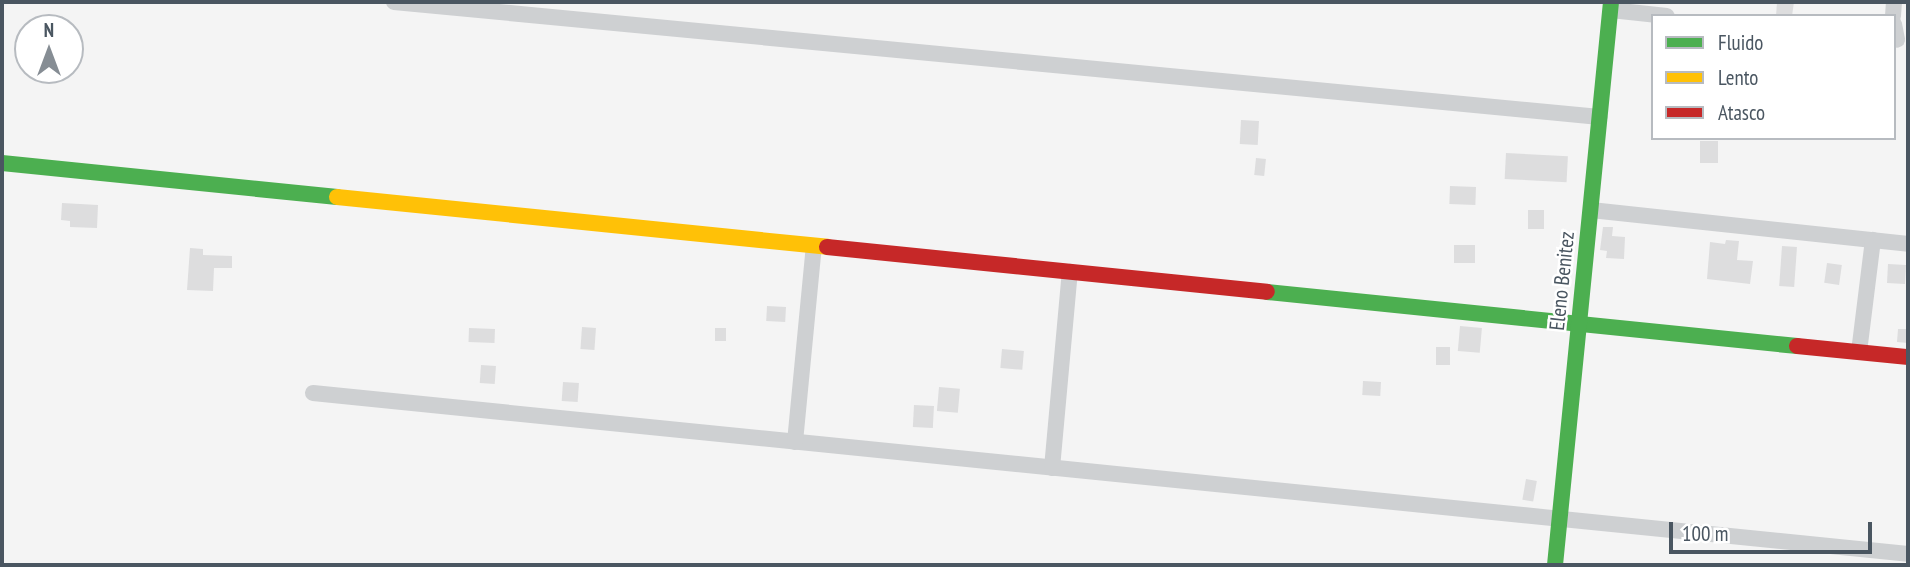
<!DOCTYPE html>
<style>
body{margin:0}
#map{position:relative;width:1910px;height:567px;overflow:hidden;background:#f4f4f4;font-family:"PT Sans Narrow",sans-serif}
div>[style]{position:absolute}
.building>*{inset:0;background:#ddddde;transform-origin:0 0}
.street>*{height:16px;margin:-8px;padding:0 8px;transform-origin:8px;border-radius:8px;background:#ced0d2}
.fast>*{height:16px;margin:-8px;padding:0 8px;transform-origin:8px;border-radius:8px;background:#4caf50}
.slow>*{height:16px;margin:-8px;padding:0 8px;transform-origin:8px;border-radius:8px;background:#ffc107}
.jam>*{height:16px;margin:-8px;padding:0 8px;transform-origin:8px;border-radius:8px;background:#c62828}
span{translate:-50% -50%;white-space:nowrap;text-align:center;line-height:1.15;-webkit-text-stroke:5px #fff;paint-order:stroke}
.street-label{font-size:21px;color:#4a5661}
.frame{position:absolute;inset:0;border:4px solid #4a5661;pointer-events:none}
.legend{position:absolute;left:1651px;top:14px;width:245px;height:126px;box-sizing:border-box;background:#fff;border:2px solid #b7bbc0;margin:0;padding:9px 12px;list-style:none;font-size:21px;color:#4a5661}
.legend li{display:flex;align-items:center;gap:14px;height:35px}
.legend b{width:35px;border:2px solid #b7bbc0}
.north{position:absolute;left:14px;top:14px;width:70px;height:70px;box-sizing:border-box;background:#fff;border:2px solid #b7bbc0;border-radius:50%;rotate:0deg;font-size:19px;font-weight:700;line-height:28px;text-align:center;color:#4a5661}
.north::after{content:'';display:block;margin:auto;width:24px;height:32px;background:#868d94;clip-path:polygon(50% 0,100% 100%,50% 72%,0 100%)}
.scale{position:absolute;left:1669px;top:522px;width:203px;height:32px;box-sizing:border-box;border:4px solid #4a5661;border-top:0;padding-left:9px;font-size:21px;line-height:24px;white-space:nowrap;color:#4a5661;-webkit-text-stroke:5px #fff;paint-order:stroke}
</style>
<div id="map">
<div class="building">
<div style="clip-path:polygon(1777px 2px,1794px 2px,1792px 16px,1776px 16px)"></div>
<div style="left:1241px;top:120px;width:18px;height:24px;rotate:3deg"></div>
<div style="left:1700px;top:141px;width:18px;height:22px"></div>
<div style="left:1506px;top:153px;width:62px;height:26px;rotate:3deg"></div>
<div style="left:1256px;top:158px;width:10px;height:17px;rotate:6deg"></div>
<div style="left:1450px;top:186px;width:26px;height:18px;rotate:2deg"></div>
<div style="clip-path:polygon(62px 203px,98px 205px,97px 228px,70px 227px,70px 221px,61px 220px)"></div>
<div style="left:1528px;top:210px;width:16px;height:19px"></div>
<div style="clip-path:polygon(1603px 227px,1613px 227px,1612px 236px,1625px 237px,1624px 259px,1606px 258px,1607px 251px,1600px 250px)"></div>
<div style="clip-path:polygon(1726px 240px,1739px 241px,1737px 260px,1753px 261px,1750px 284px,1707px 279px,1710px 242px,1725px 244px)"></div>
<div style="left:1454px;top:245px;width:21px;height:18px"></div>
<div style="left:1782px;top:246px;width:15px;height:40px;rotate:4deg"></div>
<div style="clip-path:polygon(190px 248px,203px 249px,203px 255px,232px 256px,232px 268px,214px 268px,213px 291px,187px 290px)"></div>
<div style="left:1827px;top:263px;width:15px;height:20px;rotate:8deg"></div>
<div style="left:1888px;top:264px;width:18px;height:19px;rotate:3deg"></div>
<div style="left:767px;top:306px;width:19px;height:15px;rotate:3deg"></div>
<div style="left:1460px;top:326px;width:22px;height:25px;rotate:5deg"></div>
<div style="left:582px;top:327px;width:14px;height:22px;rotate:4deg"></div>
<div style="left:469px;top:328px;width:26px;height:14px;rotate:2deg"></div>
<div style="left:715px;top:328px;width:11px;height:13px"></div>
<div style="clip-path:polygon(1898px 329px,1908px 329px,1908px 343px,1897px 342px)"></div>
<div style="left:1436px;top:347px;width:14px;height:18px"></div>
<div style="left:1002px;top:349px;width:22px;height:19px;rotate:5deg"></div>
<div style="left:481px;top:365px;width:15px;height:18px;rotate:4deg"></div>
<div style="left:1363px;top:381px;width:18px;height:14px;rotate:3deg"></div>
<div style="left:563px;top:382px;width:16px;height:19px;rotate:4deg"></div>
<div style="left:939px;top:387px;width:21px;height:24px;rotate:5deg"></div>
<div style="left:914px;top:405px;width:20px;height:22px;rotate:3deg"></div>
<div style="left:1526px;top:479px;width:11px;height:21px;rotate:10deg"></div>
</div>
<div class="street">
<div style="left:394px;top:2px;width:1211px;rotate:5.45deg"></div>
<div style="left:1611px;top:10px;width:56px;rotate:6.1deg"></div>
<div style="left:1893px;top:16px;width:14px;rotate:-86deg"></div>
<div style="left:1894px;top:24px;width:16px;rotate:79deg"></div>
<div style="left:1591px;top:210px;width:319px;rotate:6.1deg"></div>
<div style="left:1859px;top:352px;width:113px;rotate:-82.9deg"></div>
<div style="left:313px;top:393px;width:1603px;rotate:5.76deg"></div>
<div style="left:795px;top:442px;width:197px;rotate:-84.5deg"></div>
<div style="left:1052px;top:468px;width:197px;rotate:-84.8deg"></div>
</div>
<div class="fast">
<div style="left:2px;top:163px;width:337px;rotate:5.8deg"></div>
<div style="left:1267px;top:292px;width:533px;rotate:5.82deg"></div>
<div style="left:1555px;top:565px;width:566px;rotate:-84.32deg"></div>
</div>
<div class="slow">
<div style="left:337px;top:197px;width:493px;rotate:5.8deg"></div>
</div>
<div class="jam">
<div style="left:827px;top:247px;width:442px;rotate:5.8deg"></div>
<div style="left:1797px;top:346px;width:112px;rotate:5.7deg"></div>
</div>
<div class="street-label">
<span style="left:1562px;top:281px;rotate:-84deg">Eleno Benitez</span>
</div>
<div class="frame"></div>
<ul class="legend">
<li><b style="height:9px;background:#4caf50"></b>Fluido</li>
<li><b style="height:9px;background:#ffc107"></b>Lento</li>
<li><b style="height:9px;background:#c62828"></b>Atasco</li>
</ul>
<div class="north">N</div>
<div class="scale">100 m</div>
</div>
